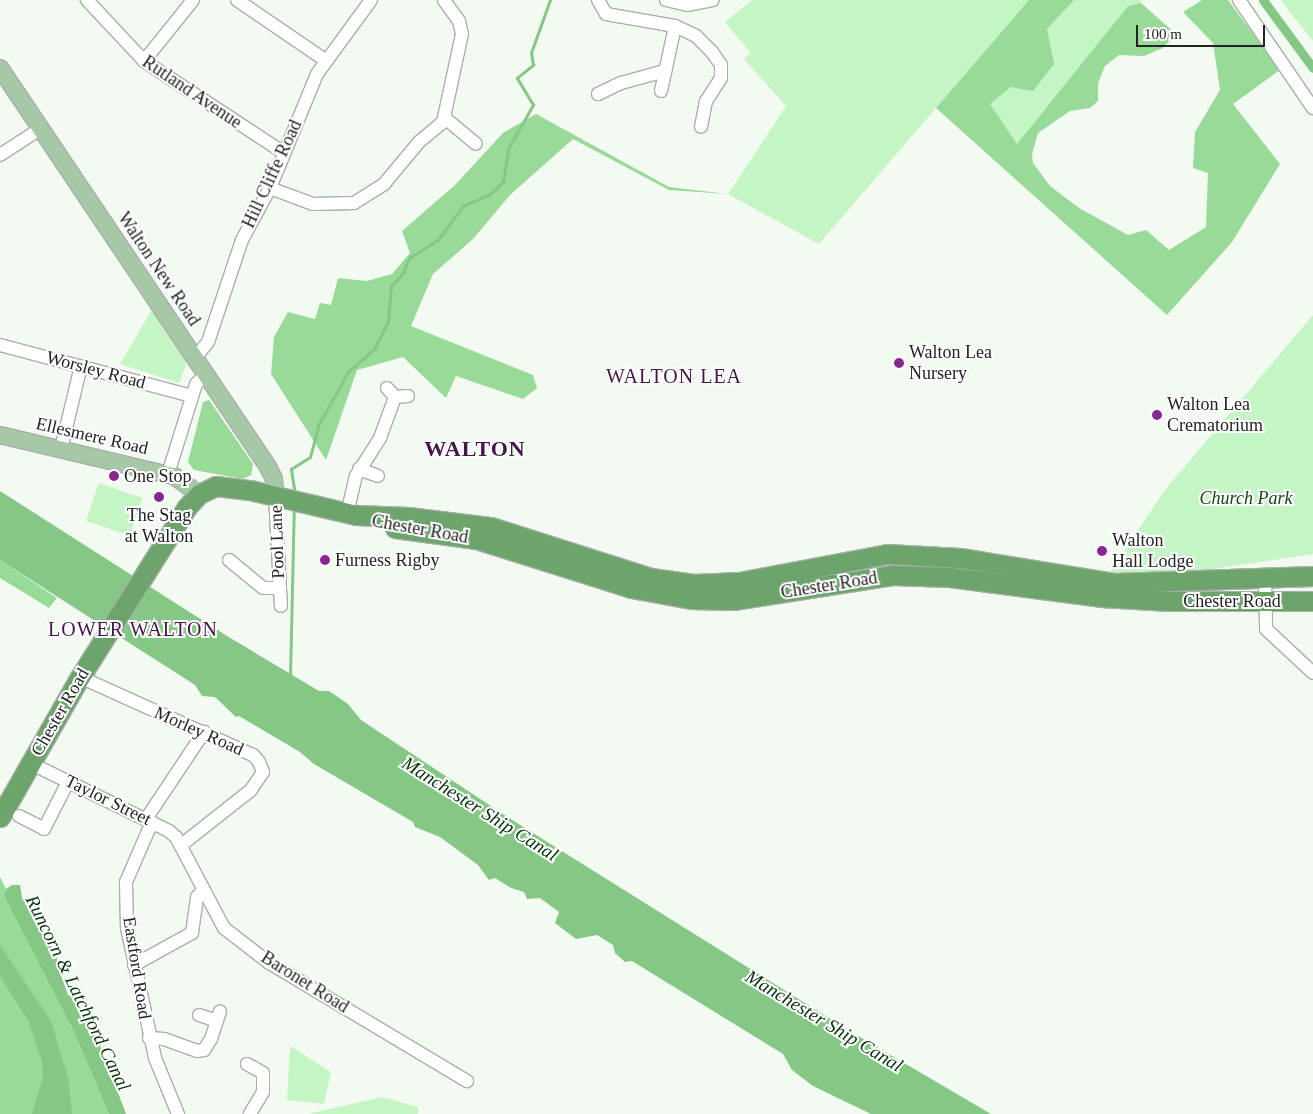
<!DOCTYPE html>
<style>
body{margin:0}
#map{position:relative;width:1313px;height:1114px;overflow:hidden;background:#f2faf2;font-family:Georgia,serif}
div>[style]{position:absolute}
.green>*{inset:0;background:#c5f5c4;transform-origin:0 0}
.forest>*{inset:0;background:#98da97}
.water>*{inset:0;background:#85c785}
.stream>*{height:2.5px;margin:-1.25px;padding:0 1.25px;transform-origin:1.25px;border-radius:1.25px;background:#85c785}
.canal>*{height:9px;margin:-4.5px;padding:0 4.5px;transform-origin:4.5px;border-radius:4.5px;background:#85c785}
.roads{filter:drop-shadow(1px 0 #a8b0a8) drop-shadow(-1px 0 #a8b0a8) drop-shadow(0 1px #a8b0a8) drop-shadow(0 -1px #a8b0a8)}
.minor>*{height:12px;margin:-6px;padding:0 6px;transform-origin:6px;border-radius:6px;background:#fff}
.major>*{height:16px;margin:-8px;padding:0 8px;transform-origin:8px;border-radius:8px;background:#a7c8a7}
.highway>*{height:19px;margin:-9.5px;padding:0 9.5px;transform-origin:9.5px;border-radius:9.5px;background:#6ca46c}
.dots>*{width:14px;height:14px;translate:-50% -50%;box-sizing:border-box;border:2px solid #fff;border-radius:50%}
span{translate:-50% -50%;white-space:nowrap;text-align:center;line-height:1.15;-webkit-text-stroke:4px #fff;paint-order:stroke}
.street-label{font-size:18px;color:#212421}
.poi-label{font-size:18px;color:#212421}
.left{translate:0 -50%;text-align:left}
.park-label{font-size:18px;color:#164318;font-style:italic}
.water-label{font-size:19px;color:#043508;font-style:italic}
.quarter-label{font-size:20px;color:#451749;letter-spacing:1px}
.district-label{font-size:22px;color:#451749;font-weight:700;letter-spacing:1px}
.scale{position:absolute;left:1136px;top:25px;width:129px;height:22px;box-sizing:border-box;border:2px solid #212421;border-top:0;padding-left:6px;font-size:15px;line-height:18px;white-space:nowrap;color:#212421;-webkit-text-stroke:4px #fff;paint-order:stroke}
</style>
<div id="map">
<div class="green">
<div style="clip-path:polygon(752px 0,1029px 0,819px 244px,728px 194px,786px 106px,744px 59px,751px 53px,725px 22px)"></div>
<div style="clip-path:polygon(1074px 0,1141px 0,1141px 3px,1128px 6px,1017px 144px,989px 104px,1011px 87px,1047px 29px)"></div>
<div style="clip-path:polygon(1281px 0,1313px 0,1313px 41px,1289px 11px)"></div>
<div style="clip-path:polygon(153px 308px,188px 360px,179px 383px,120px 364px)"></div>
<div style="clip-path:polygon(1313px 315px,1313px 554px,1153px 578px,1109px 574px,1164px 491px)"></div>
<div style="left:99px;top:483px;width:46px;height:40px;rotate:19deg"></div>
<div style="clip-path:polygon(290px 1046px,331px 1072px,324px 1104px,287px 1100px)"></div>
<div style="clip-path:polygon(382px 1097px,418px 1107px,418px 1114px,308px 1114px)"></div>
</div>
<div class="forest">
<div style="clip-path:polygon(1029px 0,1074px 0,1047px 29px,1054px 64px,1033px 91px,1011px 87px,990px 104px,1017px 144px,1128px 6px,1141px 3px,1176px 34px,1163px 48px,1144px 56px,1119px 55px,1105px 66px,1098px 83px,1098px 101px,1090px 108px,1070px 111px,1038px 133px,1032px 154px,1033px 163px,1050px 186px,1079px 208px,1128px 235px,1146px 230px,1169px 250px,1206px 227px,1208px 173px,1193px 168px,1195px 132px,1220px 90px,1213px 43px,1183px 12px,1202px 0,1228px 0,1280px 70px,1233px 104px,1280px 164px,1232px 242px,1167px 315px,936px 108px)"></div>
<div style="clip-path:polygon(536px 114px,669px 187px,728px 194px,669px 190px,573px 139px,510px 195px,473px 239px,433px 274px,411px 326px,533px 375px,537px 388px,523px 399px,456px 376px,446px 398px,403px 357px,357px 370px,326px 460px,271px 374px,274px 337px,288px 312px,315px 319px,320px 303px,331px 305px,338px 278px,367px 281px,392px 274px,410px 253px,402px 231px,455px 185px,503px 133px)"></div>
<div style="clip-path:polygon(209px 400px,253px 464px,251px 475px,243px 479px,194px 470px,188px 462px,203px 402px)"></div>
<div style="clip-path:polygon(0 560px,57px 598px,49px 608px,0 578px)"></div>
<div style="clip-path:polygon(0 877px,6px 889px,4px 896px,74px 1032px,109px 1114px,0 1114px)"></div>
</div>
<div class="water">
<div style="clip-path:polygon(0 491px,227px 636px,319px 691px,329px 691px,348px 704px,361px 720px,509px 818px,848px 1030px,991px 1114px,871px 1114px,813px 1086px,792px 1070px,783px 1054px,632px 961px,625px 962px,615px 953px,613px 945px,597px 935px,576px 939px,555px 923px,559px 912px,540px 898px,527px 899px,524px 892px,511px 888px,495px 878px,489px 880px,478px 865px,440px 837px,415px 827px,413px 822px,314px 764px,300px 752px,239px 716px,236px 717px,215px 697px,202px 696px,195px 685px,0 560px)"></div>
<div style="clip-path:polygon(12px 885px,20px 885px,22px 898px,33px 915px,38px 914px,48px 943px,57px 953px,57px 964px,68px 995px,81px 1001px,78px 1004px,89px 1030px,97px 1037px,126px 1114px,109px 1114px,74px 1032px,4px 896px,6px 889px)"></div>
<div style="clip-path:polygon(0 945px,51px 1021px,68px 1078px,72px 1114px,32px 1114px,43px 1077px,42px 1061px,29px 1022px,0 976px)"></div>
</div>
<div class="stream">
<div style="left:295px;top:495px;width:26px;rotate:-99deg"></div>
<div style="left:291px;top:469px;width:22px;rotate:-32deg"></div>
<div style="left:310px;top:457px;width:34px;rotate:-75deg"></div>
<div style="left:319px;top:424px;width:60px;rotate:-60.9deg"></div>
<div style="left:348px;top:372px;width:35px;rotate:-41deg"></div>
<div style="left:374px;top:349px;width:31px;rotate:-63deg"></div>
<div style="left:388px;top:321px;width:35px;rotate:-85deg"></div>
<div style="left:391px;top:286px;width:18px;rotate:-47deg"></div>
<div style="left:403px;top:273px;width:16px;rotate:-68deg"></div>
<div style="left:409px;top:258px;width:34px;rotate:-32deg"></div>
<div style="left:438px;top:240px;width:42px;rotate:-53.7deg"></div>
<div style="left:463px;top:206px;width:30px;rotate:-24deg"></div>
<div style="left:490px;top:194px;width:18px;rotate:-43deg"></div>
<div style="left:503px;top:182px;width:33px;rotate:-81deg"></div>
<div style="left:508px;top:149px;width:51px;rotate:-60.4deg"></div>
<div style="left:533px;top:105px;width:31px;rotate:-121deg"></div>
<div style="left:517px;top:78px;width:21px;rotate:-39deg"></div>
<div style="left:533px;top:65px;width:12px;rotate:-99deg"></div>
<div style="left:531px;top:53px;width:56px;rotate:-70.3deg"></div>
<div style="left:290px;top:677px;width:170px;rotate:-88.7deg"></div>
</div>
<div class="canal">
<div style="left:1263px;top:0;width:84px;rotate:53.7deg"></div>
</div>
<div class="roads">
<div class="minor">
<div style="left:87px;top:0;width:83px;rotate:46.9deg"></div>
<div style="left:144px;top:61px;width:168px;rotate:33.3deg"></div>
<div style="left:237px;top:0;width:107px;rotate:34.3deg"></div>
<div style="left:598px;top:0;width:16px;rotate:60deg"></div>
<div style="left:606px;top:14px;width:70px;rotate:9.9deg"></div>
<div style="left:675px;top:26px;width:23px;rotate:25deg"></div>
<div style="left:696px;top:36px;width:23px;rotate:45deg"></div>
<div style="left:712px;top:52px;width:16px;rotate:55deg"></div>
<div style="left:721px;top:65px;width:13px;rotate:90deg"></div>
<div style="left:721px;top:78px;width:27px;rotate:123deg"></div>
<div style="left:706px;top:101px;width:26px;rotate:101deg"></div>
<div style="left:666px;top:0;width:22px;rotate:13deg"></div>
<div style="left:687px;top:5px;width:26px;rotate:-11deg"></div>
<div style="left:1239px;top:0;width:131px;rotate:55.6deg"></div>
<div style="left:144px;top:61px;width:78px;rotate:-51.2deg"></div>
<div style="left:661px;top:91px;width:66px;rotate:-77.8deg"></div>
<div style="left:598px;top:94px;width:25px;rotate:-26deg"></div>
<div style="left:621px;top:83px;width:46px;rotate:-15.3deg"></div>
<div style="left:445px;top:118px;width:40px;rotate:40deg"></div>
<div style="left:0;top:155px;width:48px;rotate:-33deg"></div>
<div style="left:270px;top:188px;width:46px;rotate:20.4deg"></div>
<div style="left:313px;top:204px;width:41px;rotate:-1.4deg"></div>
<div style="left:354px;top:203px;width:36px;rotate:-32deg"></div>
<div style="left:384px;top:184px;width:55px;rotate:-50.2deg"></div>
<div style="left:419px;top:142px;width:31px;rotate:-40deg"></div>
<div style="left:443px;top:122px;width:90px;rotate:-77.8deg"></div>
<div style="left:462px;top:34px;width:13px;rotate:-103deg"></div>
<div style="left:459px;top:21px;width:26px;rotate:-126deg"></div>
<div style="left:0;top:345px;width:199px;rotate:14.9deg"></div>
<div style="left:195px;top:358px;width:21px;rotate:-51deg"></div>
<div style="left:208px;top:342px;width:108px;rotate:-71.6deg"></div>
<div style="left:242px;top:240px;width:59px;rotate:-61.7deg"></div>
<div style="left:270px;top:188px;width:123px;rotate:-67.6deg"></div>
<div style="left:317px;top:74px;width:92px;rotate:-53.9deg"></div>
<div style="left:387px;top:388px;width:12px;rotate:48deg"></div>
<div style="left:395px;top:397px;width:13px;rotate:-4deg"></div>
<div style="left:61px;top:449px;width:85px;rotate:-76.5deg"></div>
<div style="left:359px;top:469px;width:20px;rotate:20deg"></div>
<div style="left:168px;top:474px;width:94px;rotate:-72.7deg"></div>
<div style="left:196px;top:384px;width:14px;rotate:-45deg"></div>
<div style="left:275px;top:496px;width:110px;rotate:86.9deg"></div>
<div style="left:347px;top:514px;width:39px;rotate:-77deg"></div>
<div style="left:356px;top:476px;width:45px;rotate:-57.7deg"></div>
<div style="left:380px;top:438px;width:44px;rotate:-69.9deg"></div>
<div style="left:229px;top:560px;width:44px;rotate:39.5deg"></div>
<div style="left:263px;top:588px;width:16px"></div>
<div style="left:1265px;top:575px;width:54px;rotate:88.9deg"></div>
<div style="left:1266px;top:629px;width:64px;rotate:43.1deg"></div>
<div style="left:80px;top:677px;width:190px;rotate:24.3deg"></div>
<div style="left:253px;top:755px;width:9px;rotate:49deg"></div>
<div style="left:259px;top:762px;width:11px;rotate:68deg"></div>
<div style="left:263px;top:772px;width:22px;rotate:124deg"></div>
<div style="left:251px;top:790px;width:90px;rotate:141.7deg"></div>
<div style="left:30px;top:763px;width:155px;rotate:26.1deg"></div>
<div style="left:169px;top:831px;width:9px;rotate:41deg"></div>
<div style="left:176px;top:837px;width:103px;rotate:62.2deg"></div>
<div style="left:224px;top:928px;width:56px;rotate:37.7deg"></div>
<div style="left:268px;top:962px;width:232px;rotate:30.9deg"></div>
<div style="left:19px;top:816px;width:28px;rotate:27deg"></div>
<div style="left:44px;top:829px;width:55px;rotate:-63deg"></div>
<div style="left:146px;top:819px;width:105px;rotate:-56.3deg"></div>
<div style="left:152px;top:822px;width:65px;rotate:113.4deg"></div>
<div style="left:126px;top:882px;width:46px;rotate:88.8deg"></div>
<div style="left:127px;top:928px;width:133px;rotate:77.8deg"></div>
<div style="left:155px;top:1058px;width:61px;rotate:67.7deg"></div>
<div style="left:134px;top:965px;width:66px;rotate:-28.9deg"></div>
<div style="left:192px;top:933px;width:36px;rotate:-82deg"></div>
<div style="left:197px;top:897px;width:8px;rotate:-45deg"></div>
<div style="left:199px;top:1015px;width:19px;rotate:18deg"></div>
<div style="left:149px;top:1038px;width:15px;rotate:4deg"></div>
<div style="left:164px;top:1039px;width:35px;rotate:20deg"></div>
<div style="left:197px;top:1051px;width:7px;rotate:-8deg"></div>
<div style="left:204px;top:1050px;width:13px;rotate:-58deg"></div>
<div style="left:211px;top:1039px;width:29px;rotate:-72deg"></div>
<div style="left:247px;top:1064px;width:18px;rotate:29deg"></div>
<div style="left:263px;top:1073px;width:19px;rotate:90deg"></div>
<div style="left:263px;top:1092px;width:26px;rotate:121deg"></div>
</div>
<div class="major">
<div style="left:0;top:68px;width:481px;rotate:56.1deg"></div>
<div style="left:268px;top:467px;width:13px;rotate:63deg"></div>
<div style="left:274px;top:479px;width:17px;rotate:87deg"></div>
<div style="left:0;top:435px;width:179px;rotate:13.3deg"></div>
<div style="left:174px;top:476px;width:31px;rotate:36deg"></div>
</div>
<div class="highway">
<div style="left:395px;top:528px;width:82px;rotate:7.7deg"></div>
<div style="left:476px;top:539px;width:163px;rotate:17.5deg"></div>
<div style="left:631px;top:588px;width:61px;rotate:10.4deg"></div>
<div style="left:691px;top:599px;width:42px;rotate:1.4deg"></div>
<div style="left:733px;top:600px;width:161px;rotate:-8.9deg"></div>
<div style="left:892px;top:575px;width:58px;rotate:2deg"></div>
<div style="left:950px;top:577px;width:152px;rotate:7.5deg"></div>
<div style="left:1101px;top:597px;width:69px;rotate:3.3deg"></div>
<div style="left:1170px;top:601px;width:143px"></div>
<div style="left:0;top:817px;width:161px;rotate:-60.3deg"></div>
<div style="left:80px;top:677px;width:201px;rotate:-57.8deg"></div>
<div style="left:187px;top:507px;width:18px;rotate:-47deg"></div>
<div style="left:199px;top:494px;width:19px;rotate:-25deg"></div>
<div style="left:216px;top:486px;width:38px;rotate:7deg"></div>
<div style="left:254px;top:491px;width:105px;rotate:13.2deg"></div>
<div style="left:356px;top:515px;width:52px;rotate:2.2deg"></div>
<div style="left:408px;top:517px;width:84px;rotate:6.9deg"></div>
<div style="left:491px;top:527px;width:168px;rotate:17.7deg"></div>
<div style="left:651px;top:578px;width:43px;rotate:7.9deg"></div>
<div style="left:694px;top:584px;width:45px;rotate:-2.5deg"></div>
<div style="left:739px;top:582px;width:151px;rotate:-10.7deg"></div>
<div style="left:887px;top:554px;width:73px;rotate:3.1deg"></div>
<div style="left:960px;top:558px;width:157px;rotate:9.2deg"></div>
<div style="left:1115px;top:583px;width:198px;rotate:-2deg"></div>
</div>
</div>
<div class="dots">
<div style="left:899px;top:363px;background:#882791"></div>
<div style="left:1157px;top:415px;background:#882791"></div>
<div style="left:114px;top:476px;background:#882791"></div>
<div style="left:159px;top:497px;background:#882791"></div>
<div style="left:1102px;top:551px;background:#882791"></div>
<div style="left:325px;top:560px;background:#882791"></div>
</div>
<div class="street-label">
<span style="left:192px;top:92px;rotate:34deg">Rutland Avenue</span>
<span style="left:272px;top:174px;rotate:-65deg">Hill Cliffe Road</span>
<span style="left:159px;top:269px;rotate:56deg">Walton New Road</span>
<span style="left:96px;top:370px;rotate:15deg">Worsley Road</span>
<span style="left:92px;top:436px;rotate:13deg">Ellesmere Road</span>
<span style="left:420px;top:529px;rotate:10deg">Chester Road</span>
<span style="left:277px;top:542px;rotate:-92deg">Pool Lane</span>
<span style="left:829px;top:585px;rotate:-9deg">Chester Road</span>
<span style="left:1232px;top:601px">Chester Road</span>
<span style="left:60px;top:712px;rotate:-60deg">Chester Road</span>
<span style="left:199px;top:731px;rotate:24deg">Morley Road</span>
<span style="left:108px;top:800px;rotate:26deg">Taylor Street</span>
<span style="left:137px;top:968px;rotate:81deg">Eastford Road</span>
<span style="left:305px;top:982px;rotate:32deg">Baronet Road</span>
</div>
<div class="poi-label">
<span class="left" style="left:909px;top:363px">Walton Lea<br>Nursery</span>
<span class="left" style="left:1167px;top:415px">Walton Lea<br>Crematorium</span>
<span class="left" style="left:124px;top:476px">One Stop</span>
<span style="left:159px;top:526px">The Stag<br>at Walton</span>
<span class="left" style="left:1112px;top:551px">Walton<br>Hall Lodge</span>
<span class="left" style="left:335px;top:560px">Furness Rigby</span>
</div>
<div class="park-label">
<span style="left:1246px;top:498px">Church Park</span>
</div>
<div class="water-label">
<span style="left:480px;top:809px;rotate:32deg">Manchester Ship Canal</span>
<span style="left:78px;top:993px;rotate:64deg">Runcorn &amp; Latchford Canal</span>
<span style="left:824px;top:1021px;rotate:31deg">Manchester Ship Canal</span>
</div>
<div class="quarter-label">
<span style="left:674px;top:376px">WALTON LEA</span>
<span style="left:133px;top:629px">LOWER WALTON</span>
</div>
<div class="district-label">
<span style="left:475px;top:449px">WALTON</span>
</div>
<div class="scale">100 m</div>
</div>
